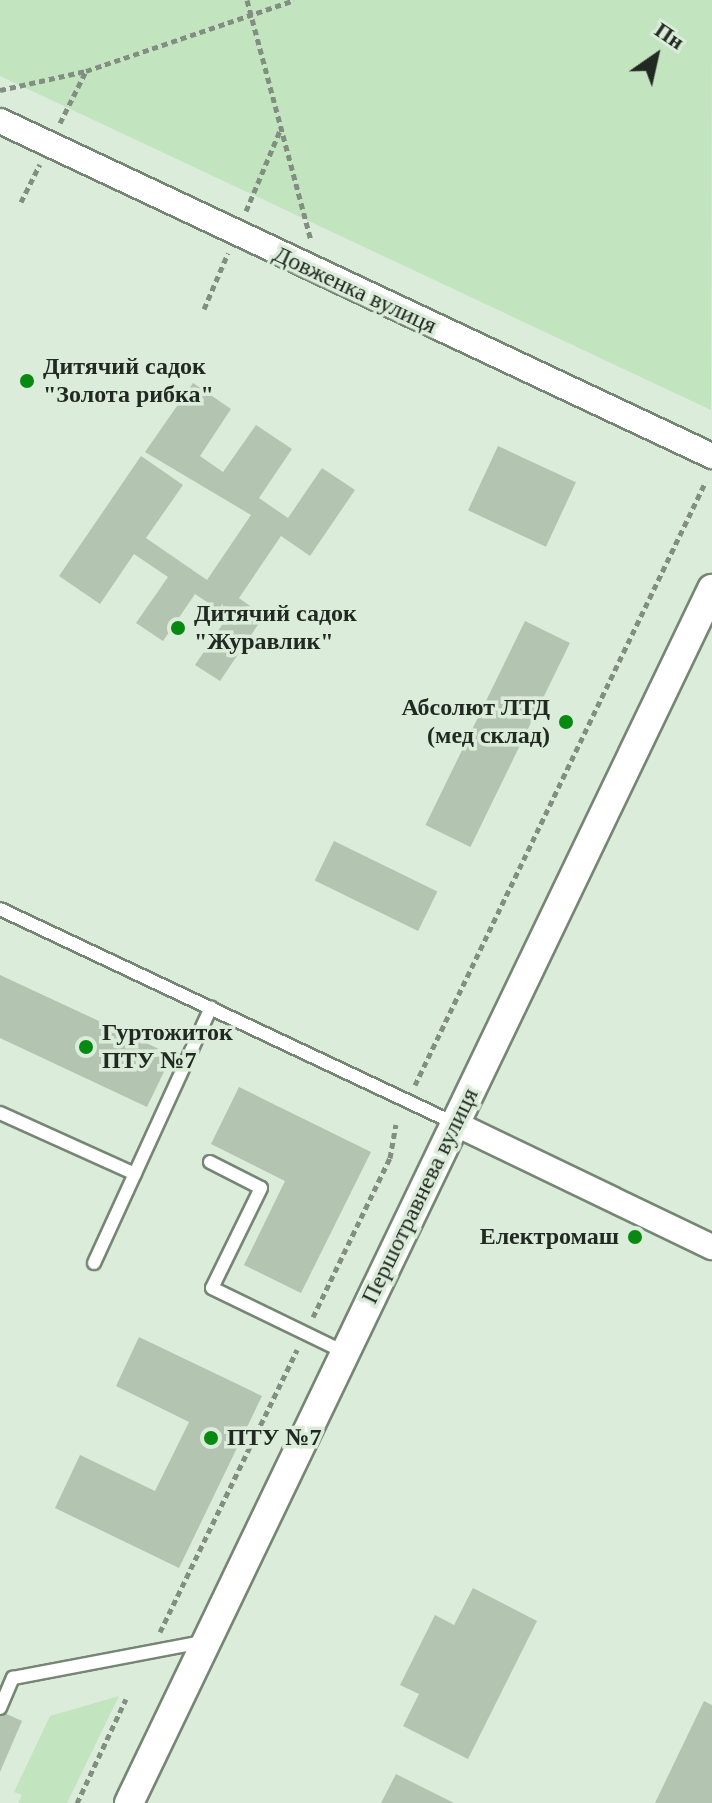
<!DOCTYPE html>
<meta charset="utf-8">
<style>
body{margin:0}
#map{position:relative;width:712px;height:1803px;overflow:hidden;background:#dbedda;font-family:Georgia,serif}
div>[style]{position:absolute}
.green>*{inset:0;background:#c2e4bf}
.building>*{inset:0;background:#b3c4b1;transform-origin:0 0}
.path>*{height:5px;margin-top:-2.5px;transform-origin:0;background:repeating-linear-gradient(90deg,#828e81 0 6px,transparent 0 10px)}
.roads{filter:drop-shadow(2px 0 #768674) drop-shadow(-2px 0 #768674) drop-shadow(0 2px #768674) drop-shadow(0 -2px #768674)}
.service>*{height:12px;margin:-6px;padding:0 6px;transform-origin:6px;border-radius:6px;background:#fff}
.minor>*{height:24px;margin:-12px;padding:0 12px;transform-origin:12px;border-radius:12px;background:#fff}
.tertiary>*{height:28px;margin:-14px;padding:0 14px;transform-origin:14px;border-radius:14px;background:#fff}
.dots>*{width:22px;height:22px;translate:-50% -50%;box-sizing:border-box;border:4px solid #dbedda;border-radius:50%}
span{translate:-50% -50%;white-space:nowrap;text-align:center;line-height:1.15;-webkit-text-stroke:7px #dbedda;paint-order:stroke}
.street-label{font-size:24px;color:#222922}
.poi-label{font-size:24px;color:#222922;font-weight:700}
.left{translate:0 -50%;text-align:left}
.right{translate:-100% -50%;text-align:right}
.north{position:absolute;left:616px;top:16px;width:80px;height:80px;-webkit-text-stroke:6px #dbedda;paint-order:stroke;rotate:34deg;font-size:22px;font-weight:700;line-height:32px;text-align:center;color:#222922}
.north::after{content:'';display:block;margin:auto;width:28px;height:36px;background:#222922;clip-path:polygon(50% 0,100% 100%,50% 72%,0 100%)}
</style>
<div id="map">
<div class="green">
<div style="clip-path:polygon(0 0,712px 0,711px 410px,0 76px)"></div>
<div style="clip-path:polygon(119px 1696px,67px 1803px,18px 1803px,22px 1795px,14px 1792px,50px 1716px)"></div>
</div>
<div class="building">
<div style="clip-path:polygon(193px 383px,231px 409px,200px 456px,223px 472px,256px 425px,292px 449px,259px 498px,288px 518px,322px 468px,355px 490px,310px 556px,281px 536px,239px 598px,264px 616px,220px 681px,195px 665px,228px 616px,195px 594px,163px 641px,136px 623px,168px 577px,134px 554px,100px 604px,59px 576px,141px 456px,183px 485px,146px 538px,207px 580px,251px 515px,145px 452px)"></div>
<div style="left:498px;top:446px;width:86px;height:71px;rotate:25deg"></div>
<div style="left:525px;top:621px;width:50px;height:227px;rotate:26deg"></div>
<div style="left:334px;top:841px;width:115px;height:44px;rotate:26deg"></div>
<div style="clip-path:polygon(0 975px,172px 1055px,147px 1107px,0 1038px)"></div>
<div style="clip-path:polygon(239px 1087px,371px 1152px,301px 1293px,244px 1265px,285px 1181px,211px 1144px)"></div>
<div style="clip-path:polygon(139px 1337px,262px 1396px,179px 1568px,55px 1508px,80px 1455px,155px 1491px,189px 1422px,116px 1386px)"></div>
<div style="clip-path:polygon(473px 1588px,537px 1621px,468px 1759px,403px 1726px,419px 1694px,400px 1685px,435px 1615px,454px 1625px)"></div>
<div style="clip-path:polygon(704px 1701px,712px 1705px,712px 1803px,655px 1803px)"></div>
<div style="clip-path:polygon(0 1711px,22px 1721px,0 1772px)"></div>
<div style="clip-path:polygon(396px 1774px,454px 1803px,381px 1803px)"></div>
</div>
<div class="path">
<div style="left:247px;top:0;width:249px;rotate:75.1deg"></div>
<div style="left:0;top:90px;width:88px;rotate:-12.5deg"></div>
<div style="left:86px;top:71px;width:220px;rotate:-18.8deg"></div>
<div style="left:60px;top:123px;width:58px;rotate:-63.4deg"></div>
<div style="left:21px;top:202px;width:42px;rotate:-63.4deg"></div>
<div style="left:246px;top:211px;width:90px;rotate:-67.1deg"></div>
<div style="left:204px;top:309px;width:61px;rotate:-66.8deg"></div>
<div style="left:415px;top:1085px;width:670px;rotate:-64.28deg"></div>
<div style="left:313px;top:1317px;width:177px;rotate:-64.2deg"></div>
<div style="left:390px;top:1158px;width:34px;rotate:-80deg"></div>
<div style="left:160px;top:1632px;width:314px;rotate:-64.1deg"></div>
<div style="left:77px;top:1803px;width:115px;rotate:-64.8deg"></div>
</div>
<div class="roads">
<div class="service">
<div style="left:0;top:909px;width:504px;rotate:25.24deg"></div>
<div style="left:0;top:1113px;width:148px;rotate:24.3deg"></div>
<div style="left:210px;top:1162px;width:57px;rotate:27deg"></div>
<div style="left:261px;top:1188px;width:111px;rotate:116.1deg"></div>
<div style="left:212px;top:1288px;width:147px;rotate:25.9deg"></div>
<div style="left:94px;top:1263px;width:281px;rotate:-65.4deg"></div>
<div style="left:0;top:1708px;width:33px;rotate:-67deg"></div>
<div style="left:13px;top:1678px;width:192px;rotate:-10.8deg"></div>
</div>
<div class="minor">
<div style="left:0;top:121px;width:787px;rotate:25.2deg"></div>
<div style="left:456px;top:1124px;width:284px;rotate:25.7deg"></div>
</div>
<div class="tertiary">
<div style="left:129px;top:1803px;width:1347px;rotate:-64.35deg"></div>
</div>
</div>
<div class="dots">
<div style="left:27px;top:381px;background:#078912"></div>
<div style="left:178px;top:628px;background:#078912"></div>
<div style="left:566px;top:722px;background:#078912"></div>
<div style="left:86px;top:1047px;background:#078912"></div>
<div style="left:635px;top:1237px;background:#078912"></div>
<div style="left:211px;top:1438px;background:#078912"></div>
</div>
<div class="street-label">
<span style="left:355px;top:290px;rotate:25deg">Довженка вулиця</span>
<span style="left:420px;top:1196px;rotate:-64deg">Першотравнева вулиця</span>
</div>
<div class="poi-label">
<span class="left" style="left:43px;top:381px">Дитячий садок<br>"Золота рибка"</span>
<span class="left" style="left:194px;top:628px">Дитячий садок<br>"Журавлик"</span>
<span class="right" style="left:550px;top:722px">Абсолют ЛТД<br>(мед склад)</span>
<span class="left" style="left:102px;top:1047px">Гуртожиток<br>ПТУ №7</span>
<span class="right" style="left:619px;top:1237px">Електромаш</span>
<span class="left" style="left:227px;top:1438px">ПТУ №7</span>
</div>
<div class="north">Пн</div>
</div>
